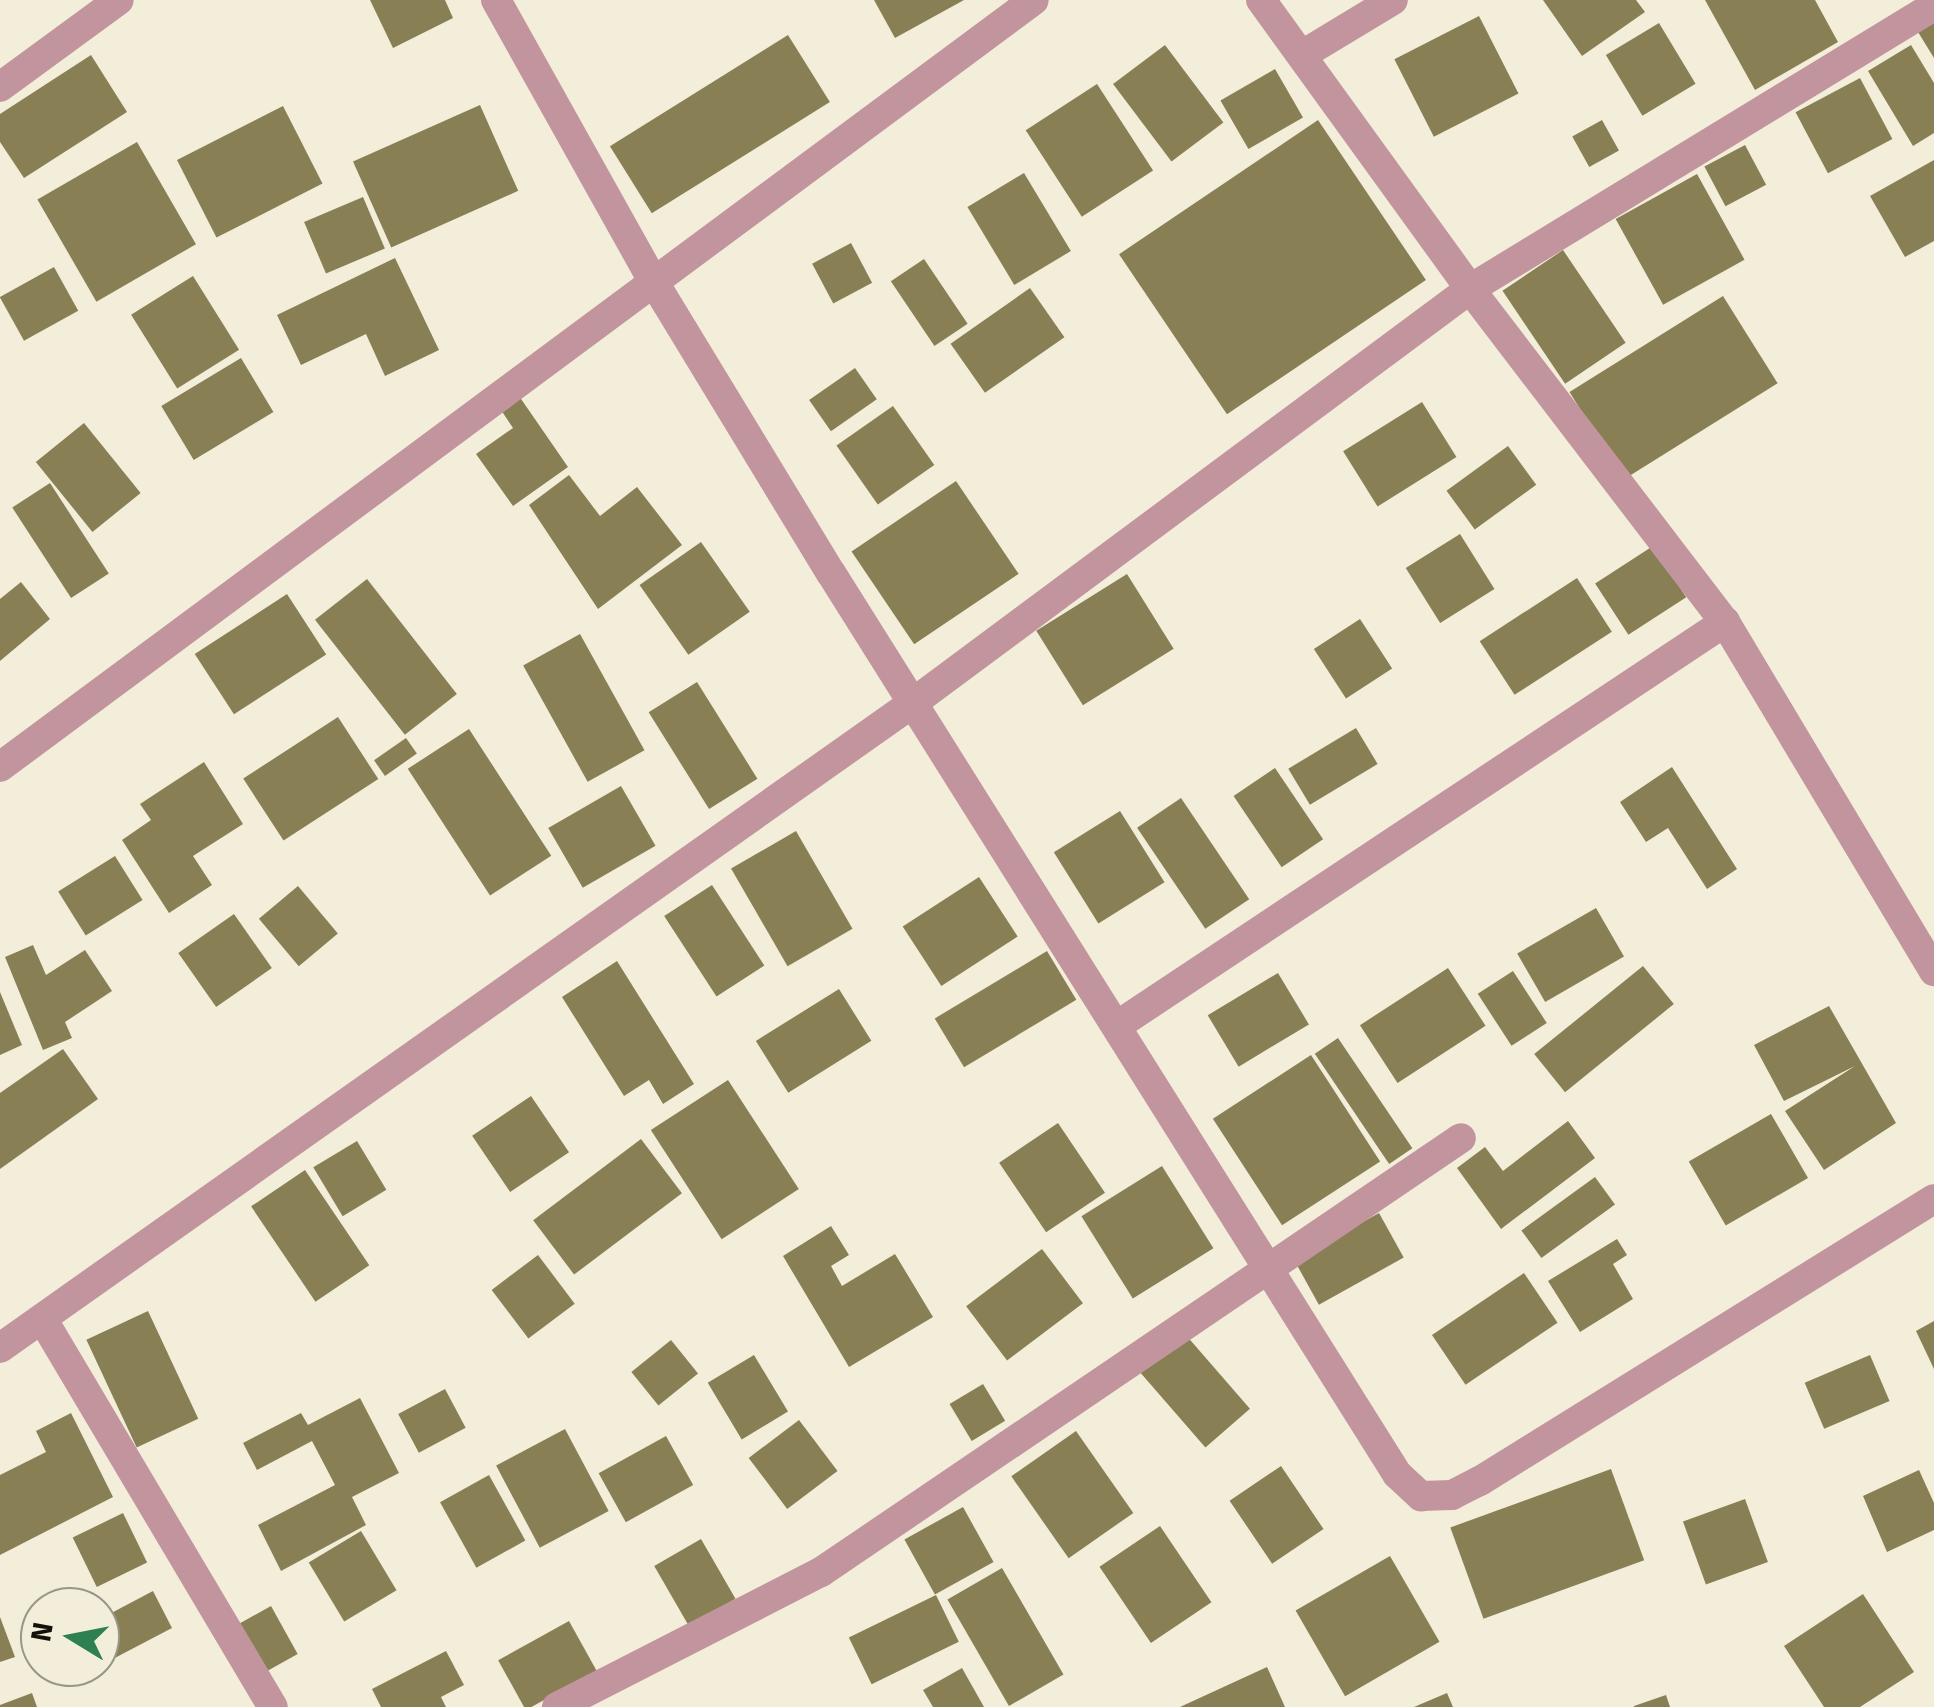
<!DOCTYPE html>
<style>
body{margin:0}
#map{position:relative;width:1934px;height:1707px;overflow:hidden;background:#f3eeda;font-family:"Fira Sans",sans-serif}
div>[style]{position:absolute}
.building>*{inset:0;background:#897f54;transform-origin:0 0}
.street>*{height:30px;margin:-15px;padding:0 15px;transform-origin:15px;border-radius:15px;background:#c2959e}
span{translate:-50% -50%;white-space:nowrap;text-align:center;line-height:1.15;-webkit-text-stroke:10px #f3eeda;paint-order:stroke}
.north{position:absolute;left:20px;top:1587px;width:100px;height:100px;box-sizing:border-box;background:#f3eeda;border:2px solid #999687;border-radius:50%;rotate:280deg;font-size:28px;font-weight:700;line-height:40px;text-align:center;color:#13110a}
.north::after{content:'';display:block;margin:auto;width:35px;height:45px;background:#2e8052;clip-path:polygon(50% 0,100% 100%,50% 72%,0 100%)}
</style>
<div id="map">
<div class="building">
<div style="clip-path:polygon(370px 0,445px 0,453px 18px,393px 48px)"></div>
<div style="clip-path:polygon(874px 0,964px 0,895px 38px)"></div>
<div style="clip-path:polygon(1543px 0,1636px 0,1645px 12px,1582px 56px)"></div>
<div style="clip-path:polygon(1705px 0,1815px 0,1838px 42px,1755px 90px)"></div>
<div style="left:1479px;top:16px;width:87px;height:95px;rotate:63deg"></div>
<div style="left:1659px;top:23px;width:71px;height:62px;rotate:59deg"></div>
<div style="clip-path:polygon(1934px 23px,1934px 58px,1918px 32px)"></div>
<div style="left:788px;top:35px;width:79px;height:210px;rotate:58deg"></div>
<div style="left:1165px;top:45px;width:97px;height:65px;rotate:53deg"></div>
<div style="clip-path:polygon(1911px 45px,1934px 83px,1934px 133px,1913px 146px,1868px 71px)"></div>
<div style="clip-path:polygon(91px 55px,127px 112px,24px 178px,0 142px,0 114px)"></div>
<div style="left:1275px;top:69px;width:56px;height:63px;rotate:60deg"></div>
<div style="left:1860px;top:78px;width:69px;height:73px;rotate:62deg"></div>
<div style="left:1097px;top:84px;width:103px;height:85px;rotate:57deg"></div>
<div style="left:480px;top:105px;width:94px;height:139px;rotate:66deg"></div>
<div style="left:283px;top:106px;width:87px;height:119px;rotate:63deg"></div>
<div style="left:1318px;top:120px;width:193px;height:240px;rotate:56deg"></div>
<div style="left:1602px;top:120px;width:35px;height:34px;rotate:61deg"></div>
<div style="left:137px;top:142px;width:118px;height:115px;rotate:60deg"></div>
<div style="left:1745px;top:145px;width:45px;height:46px;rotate:62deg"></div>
<div style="clip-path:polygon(1934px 160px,1934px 241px,1905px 257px,1870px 196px)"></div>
<div style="left:1024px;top:173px;width:91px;height:66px;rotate:59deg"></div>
<div style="left:1697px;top:174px;width:98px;height:93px;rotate:61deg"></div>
<div style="left:363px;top:197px;width:56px;height:64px;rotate:67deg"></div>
<div style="left:851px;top:243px;width:45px;height:44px;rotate:62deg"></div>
<div style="left:1563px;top:250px;width:112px;height:73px;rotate:56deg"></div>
<div style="clip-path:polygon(395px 258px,439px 350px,385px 376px,366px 334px,301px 365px,277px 315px)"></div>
<div style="left:924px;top:259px;width:78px;height:40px;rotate:56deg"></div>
<div style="left:54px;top:267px;width:50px;height:62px;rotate:61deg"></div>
<div style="left:193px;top:276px;width:87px;height:73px;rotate:58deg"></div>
<div style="left:1030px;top:288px;width:60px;height:97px;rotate:55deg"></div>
<div style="left:1723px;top:296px;width:103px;height:181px;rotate:58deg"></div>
<div style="left:241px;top:358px;width:63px;height:93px;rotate:59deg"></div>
<div style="left:855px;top:368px;width:38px;height:56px;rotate:55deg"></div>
<div style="clip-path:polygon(519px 396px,568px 467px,513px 506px,476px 454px,513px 428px,501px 410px)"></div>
<div style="left:1422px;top:402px;width:65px;height:93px;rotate:58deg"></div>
<div style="left:893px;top:406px;width:72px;height:69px;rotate:55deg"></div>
<div style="left:84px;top:423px;width:90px;height:62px;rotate:51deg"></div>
<div style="left:1508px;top:446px;width:48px;height:76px;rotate:54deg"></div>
<div style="clip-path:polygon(569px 475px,600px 516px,637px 487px,682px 545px,598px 609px,529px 505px)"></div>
<div style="left:956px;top:481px;width:112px;height:126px;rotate:56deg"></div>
<div style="left:50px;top:483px;width:108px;height:45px;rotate:57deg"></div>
<div style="left:1460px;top:534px;width:65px;height:64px;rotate:58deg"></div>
<div style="left:701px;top:542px;width:85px;height:75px;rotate:55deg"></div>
<div style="left:1653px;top:546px;width:61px;height:69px;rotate:57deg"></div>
<div style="left:1127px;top:574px;width:88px;height:107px;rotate:58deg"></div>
<div style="left:1577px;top:578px;width:64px;height:116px;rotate:57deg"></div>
<div style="left:367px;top:579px;width:146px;height:66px;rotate:52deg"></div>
<div style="clip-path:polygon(21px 582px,50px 619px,0 661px,0 599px)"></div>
<div style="left:287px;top:594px;width:72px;height:110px;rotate:57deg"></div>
<div style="left:1360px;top:619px;width:59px;height:55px;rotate:57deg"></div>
<div style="left:580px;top:634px;width:133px;height:65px;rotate:61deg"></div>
<div style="left:697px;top:682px;width:114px;height:57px;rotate:58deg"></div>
<div style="left:338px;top:717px;width:74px;height:113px;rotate:57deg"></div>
<div style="left:1356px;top:728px;width:42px;height:79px;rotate:59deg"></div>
<div style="left:469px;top:729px;width:151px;height:73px;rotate:57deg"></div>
<div style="left:406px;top:738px;width:19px;height:39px;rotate:55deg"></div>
<div style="clip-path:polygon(204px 762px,243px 824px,193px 856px,212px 885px,169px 913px,122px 840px,151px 820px,140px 804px)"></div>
<div style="clip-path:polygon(1672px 767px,1737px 869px,1707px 889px,1668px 828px,1646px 842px,1620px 802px)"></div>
<div style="left:1275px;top:768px;width:86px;height:50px;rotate:56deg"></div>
<div style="left:621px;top:786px;width:69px;height:84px;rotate:60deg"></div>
<div style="left:1181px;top:798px;width:122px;height:53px;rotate:56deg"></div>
<div style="left:1120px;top:811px;width:84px;height:78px;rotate:58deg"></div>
<div style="left:796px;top:831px;width:113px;height:75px;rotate:60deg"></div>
<div style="left:115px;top:856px;width:52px;height:67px;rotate:58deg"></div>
<div style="left:979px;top:877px;width:71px;height:91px;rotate:57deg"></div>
<div style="left:712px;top:885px;width:96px;height:57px;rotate:57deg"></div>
<div style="left:298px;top:886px;width:62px;height:51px;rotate:50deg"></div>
<div style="left:1596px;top:908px;width:56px;height:91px;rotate:60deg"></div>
<div style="left:234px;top:914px;width:66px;height:68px;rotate:55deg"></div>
<div style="clip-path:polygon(33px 945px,46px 975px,85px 950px,112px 991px,65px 1022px,72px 1038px,43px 1050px,5px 957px)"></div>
<div style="left:1047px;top:951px;width:57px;height:131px;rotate:59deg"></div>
<div style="clip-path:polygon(617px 961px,694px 1084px,663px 1104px,649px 1080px,624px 1096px,562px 997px)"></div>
<div style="left:1643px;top:966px;width:49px;height:140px;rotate:51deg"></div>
<div style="left:1448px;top:968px;width:69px;height:105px;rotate:57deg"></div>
<div style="left:1513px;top:971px;width:62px;height:42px;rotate:57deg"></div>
<div style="left:1278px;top:973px;width:60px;height:82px;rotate:59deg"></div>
<div style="left:839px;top:989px;width:61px;height:98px;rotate:58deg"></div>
<div style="clip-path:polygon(0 992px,22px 1045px,0 1055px)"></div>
<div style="clip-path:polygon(1829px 1006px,1896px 1123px,1824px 1170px,1785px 1111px,1855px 1066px,1784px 1101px,1754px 1045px)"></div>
<div style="left:1338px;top:1038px;width:133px;height:28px;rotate:56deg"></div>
<div style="clip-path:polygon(63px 1049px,98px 1099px,0 1169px,0 1093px)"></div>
<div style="left:1311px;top:1055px;width:127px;height:117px;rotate:57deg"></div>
<div style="left:728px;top:1080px;width:130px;height:92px;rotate:57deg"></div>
<div style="left:531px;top:1096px;width:68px;height:71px;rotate:56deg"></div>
<div style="left:1771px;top:1114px;width:74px;height:95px;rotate:60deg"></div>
<div style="clip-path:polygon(1568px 1121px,1595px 1158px,1501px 1229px,1457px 1168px,1485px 1147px,1503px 1171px)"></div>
<div style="left:1058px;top:1123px;width:84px;height:71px;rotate:56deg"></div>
<div style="left:641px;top:1139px;width:68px;height:135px;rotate:53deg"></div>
<div style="left:357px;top:1141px;width:57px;height:51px;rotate:59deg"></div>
<div style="left:1162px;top:1166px;width:97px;height:95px;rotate:58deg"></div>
<div style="left:305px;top:1170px;width:115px;height:65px;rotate:56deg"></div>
<div style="left:1595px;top:1177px;width:34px;height:91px;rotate:54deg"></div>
<div style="left:1379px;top:1213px;width:51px;height:97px;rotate:61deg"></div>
<div style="clip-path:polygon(831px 1226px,849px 1255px,831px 1266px,842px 1286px,895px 1254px,933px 1317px,849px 1367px,783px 1256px)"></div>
<div style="clip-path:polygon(1617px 1239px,1627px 1255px,1613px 1264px,1633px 1299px,1580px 1332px,1548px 1281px)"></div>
<div style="left:1042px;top:1249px;width:68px;height:95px;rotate:53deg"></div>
<div style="left:538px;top:1255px;width:61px;height:58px;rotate:53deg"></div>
<div style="left:1524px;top:1273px;width:60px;height:111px;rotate:56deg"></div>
<div style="left:148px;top:1311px;width:119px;height:68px;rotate:65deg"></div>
<div style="clip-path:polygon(1934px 1321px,1934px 1369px,1916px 1331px)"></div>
<div style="left:1185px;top:1334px;width:99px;height:59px;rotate:49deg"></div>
<div style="left:671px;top:1340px;width:43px;height:51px;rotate:51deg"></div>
<div style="left:754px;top:1355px;width:66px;height:54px;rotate:59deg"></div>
<div style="left:1870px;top:1355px;width:50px;height:71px;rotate:67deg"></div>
<div style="left:983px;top:1384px;width:43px;height:39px;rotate:59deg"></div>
<div style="left:445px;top:1389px;width:44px;height:53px;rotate:62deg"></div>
<div style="clip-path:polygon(360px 1398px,399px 1473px,352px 1497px,366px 1525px,281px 1571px,258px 1525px,335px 1485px,312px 1441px,257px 1470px,243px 1443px,301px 1413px,308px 1425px)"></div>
<div style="clip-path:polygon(71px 1413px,113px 1497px,0 1555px,0 1475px,46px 1452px,36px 1431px)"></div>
<div style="left:799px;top:1420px;width:64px;height:63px;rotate:53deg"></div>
<div style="left:565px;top:1429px;width:93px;height:78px;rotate:62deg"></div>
<div style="left:1076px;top:1431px;width:100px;height:79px;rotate:55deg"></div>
<div style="left:666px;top:1436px;width:56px;height:77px;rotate:61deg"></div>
<div style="left:1281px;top:1466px;width:76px;height:62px;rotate:56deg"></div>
<div style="left:1611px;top:1469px;width:97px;height:171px;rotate:70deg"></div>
<div style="clip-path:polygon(1919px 1470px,1934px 1503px,1934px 1530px,1887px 1552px,1863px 1496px)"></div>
<div style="left:489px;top:1475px;width:75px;height:56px;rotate:61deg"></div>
<div style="left:1745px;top:1499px;width:67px;height:66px;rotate:70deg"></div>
<div style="left:963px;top:1507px;width:63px;height:67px;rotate:61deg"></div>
<div style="left:123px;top:1513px;width:55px;height:56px;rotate:64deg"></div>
<div style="left:1160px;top:1526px;width:92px;height:73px;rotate:56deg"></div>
<div style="left:361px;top:1531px;width:69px;height:61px;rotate:59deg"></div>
<div style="left:701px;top:1539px;width:69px;height:54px;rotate:60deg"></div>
<div style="left:1390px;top:1556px;width:99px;height:109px;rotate:60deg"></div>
<div style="left:1002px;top:1568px;width:123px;height:63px;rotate:60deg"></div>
<div style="clip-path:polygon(153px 1591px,172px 1628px,109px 1661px,100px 1644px,100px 1619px)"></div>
<div style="clip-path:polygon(1863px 1594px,1914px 1672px,1860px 1707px,1824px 1707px,1784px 1646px)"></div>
<div style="left:936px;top:1595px;width:52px;height:97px;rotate:64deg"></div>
<div style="left:271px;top:1606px;width:55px;height:39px;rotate:61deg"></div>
<div style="clip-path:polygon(0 1617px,15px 1657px,0 1662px)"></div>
<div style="left:569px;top:1621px;width:57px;height:81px;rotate:61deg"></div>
<div style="clip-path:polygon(446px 1651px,464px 1685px,441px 1697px,446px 1707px,381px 1707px,372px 1689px)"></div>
<div style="clip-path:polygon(1267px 1667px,1285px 1707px,1180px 1707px)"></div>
<div style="clip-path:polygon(962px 1668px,984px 1707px,933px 1707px,923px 1690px)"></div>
<div style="clip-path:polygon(32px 1693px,37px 1707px,0 1707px,0 1705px)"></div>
<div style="clip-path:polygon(1447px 1693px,1453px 1707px,1414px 1707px)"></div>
<div style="clip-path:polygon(1666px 1695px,1670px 1707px,1634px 1707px,1634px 1706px)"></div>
</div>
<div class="street">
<div style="left:496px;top:0;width:320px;rotate:60.8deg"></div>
<div style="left:652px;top:279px;width:344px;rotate:58.7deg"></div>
<div style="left:831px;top:573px;width:1064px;rotate:57.86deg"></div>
<div style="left:1397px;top:1474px;width:33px;rotate:43deg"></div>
<div style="left:1421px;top:1496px;width:31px;rotate:-2deg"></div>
<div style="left:1452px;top:1495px;width:31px;rotate:-27deg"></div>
<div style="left:1480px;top:1481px;width:534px;rotate:-31.85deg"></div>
<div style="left:1261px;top:0;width:357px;rotate:54.1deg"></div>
<div style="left:1470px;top:289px;width:419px;rotate:52.6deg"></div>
<div style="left:1725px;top:622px;width:407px;rotate:59.1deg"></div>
<div style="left:1302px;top:55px;width:106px;rotate:-31.1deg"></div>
<div style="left:0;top:87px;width:147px;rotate:-36.2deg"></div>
<div style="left:0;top:767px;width:1287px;rotate:-36.57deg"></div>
<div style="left:1118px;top:1025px;width:729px;rotate:-33.58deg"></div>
<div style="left:43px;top:1320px;width:450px;rotate:59.3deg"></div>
<div style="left:0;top:1348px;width:1119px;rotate:-35.25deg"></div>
<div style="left:914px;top:702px;width:693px;rotate:-36.61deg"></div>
<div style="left:1470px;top:289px;width:543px;rotate:-31.38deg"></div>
<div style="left:557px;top:1707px;width:297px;rotate:-27.1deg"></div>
<div style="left:821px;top:1572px;width:773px;rotate:-34.14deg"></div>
</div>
<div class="north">N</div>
</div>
